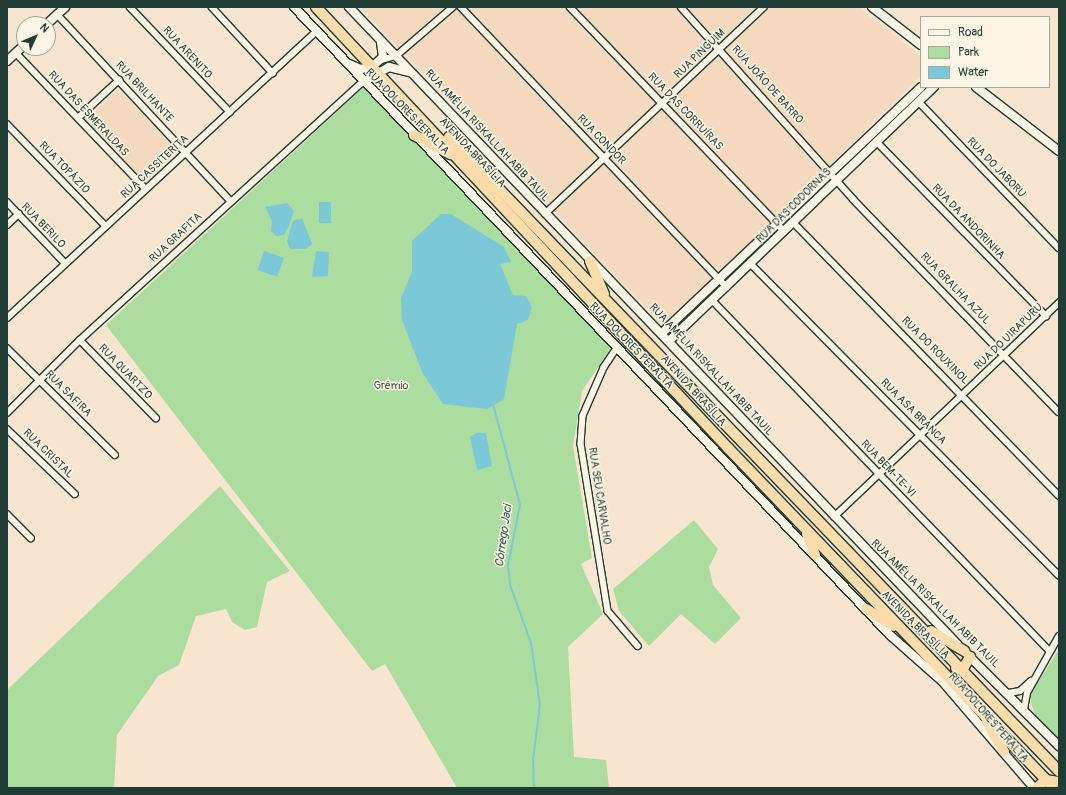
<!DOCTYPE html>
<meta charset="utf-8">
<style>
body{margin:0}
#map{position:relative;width:1066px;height:795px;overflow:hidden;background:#f8e5cf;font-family:Pangolin,sans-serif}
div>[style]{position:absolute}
.built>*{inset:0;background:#f5dac0;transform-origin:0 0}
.green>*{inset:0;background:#abdd9e}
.round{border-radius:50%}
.water>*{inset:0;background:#7bc8d8;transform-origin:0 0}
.stream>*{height:2px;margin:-1px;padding:0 1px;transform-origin:1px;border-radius:1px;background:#7bc8d8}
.roads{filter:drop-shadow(1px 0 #1f3d34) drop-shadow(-1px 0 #1f3d34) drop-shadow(0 1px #1f3d34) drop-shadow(0 -1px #1f3d34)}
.street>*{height:5.5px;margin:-2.75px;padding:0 2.75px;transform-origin:2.75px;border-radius:2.75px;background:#fcf5e5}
.secondary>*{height:8px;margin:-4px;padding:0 4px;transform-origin:4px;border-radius:4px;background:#fcf5e5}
.highway>*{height:10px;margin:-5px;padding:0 5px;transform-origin:5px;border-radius:5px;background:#fddcac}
span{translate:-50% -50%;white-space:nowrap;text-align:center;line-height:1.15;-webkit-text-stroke:3px #fcf5e5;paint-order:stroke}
.street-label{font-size:11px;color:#1f3d34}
.park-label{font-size:11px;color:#3b5d49}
.water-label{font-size:12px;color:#315955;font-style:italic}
.frame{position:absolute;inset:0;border:8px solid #1f3d34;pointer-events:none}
.legend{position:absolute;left:920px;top:16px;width:130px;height:72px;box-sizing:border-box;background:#fcf5e5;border:1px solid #a4ab9e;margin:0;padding:5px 7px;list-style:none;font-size:12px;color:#1f3d34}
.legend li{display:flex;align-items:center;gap:8px;height:20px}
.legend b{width:20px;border:1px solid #a4ab9e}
.north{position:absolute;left:16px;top:16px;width:40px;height:40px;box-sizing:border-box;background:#fcf5e5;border:1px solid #a4ab9e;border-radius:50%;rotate:46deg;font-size:11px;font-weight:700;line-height:16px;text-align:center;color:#1f3d34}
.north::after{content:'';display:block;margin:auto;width:14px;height:18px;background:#1f3d34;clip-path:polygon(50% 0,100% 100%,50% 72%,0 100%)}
</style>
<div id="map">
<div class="built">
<div style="clip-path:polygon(360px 7px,858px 7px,921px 56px,921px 76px,664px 327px)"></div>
<div style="left:118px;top:89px;width:86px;height:46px;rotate:46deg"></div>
</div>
<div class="green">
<div style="clip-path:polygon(364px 87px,613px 345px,582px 391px,573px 446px,592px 558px,581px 564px,603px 614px,568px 647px,574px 757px,606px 760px,609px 788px,457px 788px,385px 664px,372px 671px,106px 325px)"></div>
<div class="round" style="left:92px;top:118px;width:12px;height:12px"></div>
<div style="clip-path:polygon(220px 486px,290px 571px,267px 582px,257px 627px,245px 630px,232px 622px,226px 609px,196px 616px,179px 665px,158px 676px,117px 735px,114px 788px,7px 788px,7px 690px)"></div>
<div style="clip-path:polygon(694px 520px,718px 549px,709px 567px,713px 585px,741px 618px,715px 644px,681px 614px,649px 646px,619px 611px,613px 589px)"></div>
<div style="clip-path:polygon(1059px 649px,1059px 740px,1036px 717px,1029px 697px)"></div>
</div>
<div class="water">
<div style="left:319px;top:202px;width:12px;height:21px"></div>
<div style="clip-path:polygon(287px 203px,294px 211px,289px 226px,284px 235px,276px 236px,271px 231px,272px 221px,265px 207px)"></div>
<div style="clip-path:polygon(441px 214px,451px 214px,504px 247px,511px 262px,500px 264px,513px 295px,526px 296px,532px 307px,528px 320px,517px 324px,504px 399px,487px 409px,443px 404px,422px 372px,402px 320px,401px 298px,412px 272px,412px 241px)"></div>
<div style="clip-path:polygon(302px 218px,312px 244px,306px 249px,290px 249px,287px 241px,293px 221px)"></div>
<div style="left:264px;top:251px;width:21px;height:20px;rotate:19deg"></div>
<div style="clip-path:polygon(316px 251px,329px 252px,328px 276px,312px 277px)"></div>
<div style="clip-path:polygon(477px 433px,486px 433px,492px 466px,477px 470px,470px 437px)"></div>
</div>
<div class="stream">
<div style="left:493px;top:404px;width:105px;rotate:75deg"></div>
<div style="left:520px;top:505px;width:61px;rotate:101.3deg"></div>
<div style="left:508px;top:565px;width:20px;rotate:84deg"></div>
<div style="left:510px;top:585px;width:62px;rotate:70.1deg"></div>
<div style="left:531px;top:643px;width:63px;rotate:81.7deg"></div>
<div style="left:540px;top:705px;width:55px;rotate:97.3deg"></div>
<div style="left:533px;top:760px;width:28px;rotate:88deg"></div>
</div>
<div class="roads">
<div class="street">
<div style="left:130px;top:7px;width:145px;rotate:46.4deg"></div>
<div style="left:212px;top:7px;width:90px;rotate:47.3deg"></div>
<div style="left:461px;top:7px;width:386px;rotate:46.5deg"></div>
<div style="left:570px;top:7px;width:310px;rotate:46.3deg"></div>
<div style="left:681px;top:7px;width:258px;rotate:48.1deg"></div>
<div style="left:853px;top:199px;width:296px;rotate:46deg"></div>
<div style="left:57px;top:14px;width:255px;rotate:47.1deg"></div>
<div style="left:16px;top:53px;width:188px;rotate:46.3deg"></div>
<div style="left:382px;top:60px;width:15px;rotate:-16deg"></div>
<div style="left:396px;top:56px;width:75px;rotate:-40.7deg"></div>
<div style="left:919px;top:102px;width:202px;rotate:46.2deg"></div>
<div style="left:78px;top:118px;width:56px;rotate:-42.8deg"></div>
<div style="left:7px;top:124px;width:142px;rotate:45.9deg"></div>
<div style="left:877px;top:142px;width:243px;rotate:45.8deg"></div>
<div style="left:7px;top:202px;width:84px;rotate:46.4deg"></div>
<div style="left:545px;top:214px;width:301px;rotate:-43.4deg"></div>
<div style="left:793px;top:222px;width:382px;rotate:45.8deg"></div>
<div style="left:7px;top:225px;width:16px;rotate:-43deg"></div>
<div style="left:751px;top:264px;width:438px;rotate:45.3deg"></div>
<div style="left:713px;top:301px;width:486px;rotate:46.1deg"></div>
<div style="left:7px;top:318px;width:421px;rotate:-42.8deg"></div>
<div style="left:80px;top:340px;width:109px;rotate:45.7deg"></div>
<div style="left:618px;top:347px;width:25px;rotate:124deg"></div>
<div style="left:604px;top:368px;width:52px;rotate:113.6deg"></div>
<div style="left:583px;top:416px;width:28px;rotate:94deg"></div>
<div style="left:581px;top:444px;width:169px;rotate:80.8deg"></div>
<div style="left:608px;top:611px;width:46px;rotate:49.4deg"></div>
<div style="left:7px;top:348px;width:152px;rotate:44.7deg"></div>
<div style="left:7px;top:413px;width:103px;rotate:-45deg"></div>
<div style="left:80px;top:340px;width:383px;rotate:-42.4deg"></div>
<div style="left:7px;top:429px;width:94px;rotate:43.7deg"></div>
<div style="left:7px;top:514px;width:34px;rotate:45deg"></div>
<div style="left:834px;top:517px;width:311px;rotate:-43.6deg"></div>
<div style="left:1008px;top:693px;width:12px;rotate:-9deg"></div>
<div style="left:1020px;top:691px;width:15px;rotate:-42deg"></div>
<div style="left:1024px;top:710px;width:17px;rotate:-80deg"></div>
<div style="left:1027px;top:693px;width:65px;rotate:-60.7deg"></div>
</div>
<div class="secondary">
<div style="left:294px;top:7px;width:866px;rotate:46.5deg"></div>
<div style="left:890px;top:635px;width:69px;rotate:41.5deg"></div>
<div style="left:942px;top:681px;width:141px;rotate:49.3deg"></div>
<div style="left:349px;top:7px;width:881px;rotate:46.33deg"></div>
<div style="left:872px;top:7px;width:62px;rotate:37.8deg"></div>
<div style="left:47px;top:24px;width:25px;rotate:-43deg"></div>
<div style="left:7px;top:61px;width:23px;rotate:-43deg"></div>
<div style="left:349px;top:64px;width:13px;rotate:23deg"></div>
<div style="left:361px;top:69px;width:12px;rotate:-14deg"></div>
<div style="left:373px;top:66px;width:13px;rotate:-42deg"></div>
<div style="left:383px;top:57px;width:15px;rotate:-98deg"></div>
<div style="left:363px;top:82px;width:30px;rotate:-30deg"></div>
<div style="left:389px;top:67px;width:21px;rotate:14deg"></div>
<div style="left:976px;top:87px;width:105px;rotate:37.6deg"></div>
<div style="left:662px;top:333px;width:357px;rotate:-43.5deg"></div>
<div style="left:669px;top:341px;width:367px;rotate:-43.8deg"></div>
<div style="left:966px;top:653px;width:132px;rotate:45deg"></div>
</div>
<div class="highway">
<div style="left:316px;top:7px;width:604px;rotate:46.95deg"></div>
<div style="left:728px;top:448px;width:471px;rotate:46.2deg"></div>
<div style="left:414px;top:135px;width:41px;rotate:27.8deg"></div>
<div style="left:449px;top:137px;width:880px;rotate:46.11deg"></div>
<div style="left:590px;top:261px;width:36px;rotate:67deg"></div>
<div style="left:807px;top:534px;width:22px;rotate:69deg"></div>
<div style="left:866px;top:609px;width:32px;rotate:32deg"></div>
<div style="left:931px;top:631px;width:39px;rotate:31deg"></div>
<div style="left:956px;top:668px;width:8px;rotate:-7deg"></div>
<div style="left:964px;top:667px;width:12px;rotate:-59deg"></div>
<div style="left:987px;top:722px;width:34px;rotate:60deg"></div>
<div style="left:1037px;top:788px;width:11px;rotate:-45deg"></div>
<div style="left:1045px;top:780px;width:14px;rotate:8deg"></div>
</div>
</div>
<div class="street-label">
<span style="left:187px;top:53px;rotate:47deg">RUA ARENITO</span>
<span style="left:700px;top:54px;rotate:-44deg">RUA PINGUIM</span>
<span style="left:767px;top:85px;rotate:48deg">RUA JOÃO DE BARRO</span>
<span style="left:144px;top:92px;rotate:47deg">RUA BRILHANTE</span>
<span style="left:407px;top:112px;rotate:46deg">RUA DOLORES PERALTA</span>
<span style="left:685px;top:112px;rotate:46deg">RUA DAS CORRUÍRAS</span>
<span style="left:88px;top:114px;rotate:47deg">RUA DAS ESMERALDAS</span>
<span style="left:487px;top:136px;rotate:47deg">RUA AMÉLIA RISKALLAH ABIB TAUIL</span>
<span style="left:601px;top:140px;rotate:46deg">RUA CONDOR</span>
<span style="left:472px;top:153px;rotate:47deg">AVENIDA BRASÍLIA</span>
<span style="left:155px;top:167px;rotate:-43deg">RUA CASSITERITA</span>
<span style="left:64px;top:168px;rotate:46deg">RUA TOPÁZIO</span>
<span style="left:996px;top:168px;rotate:46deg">RUA DO JABORU</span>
<span style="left:794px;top:206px;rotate:-45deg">RUA DAS CODORNAS</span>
<span style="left:968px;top:222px;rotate:46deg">RUA DA ANDORINHA</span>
<span style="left:43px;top:226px;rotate:46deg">RUA BERILO</span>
<span style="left:176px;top:238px;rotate:-43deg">RUA GRAFITA</span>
<span style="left:955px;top:289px;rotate:46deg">RUA GRALHA AZUL</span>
<span style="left:1009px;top:337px;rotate:-44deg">RUA DO UIRAPURU</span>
<span style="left:631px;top:346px;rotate:46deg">RUA DOLORES PERALTA</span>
<span style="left:935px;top:351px;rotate:45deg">RUA DO ROUXINOL</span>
<span style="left:711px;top:370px;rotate:47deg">RUA AMÉLIA RISKALLAH ABIB TAUIL</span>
<span style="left:125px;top:372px;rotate:46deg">RUA QUARTZO</span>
<span style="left:693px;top:391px;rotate:48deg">AVENIDA BRASÍLIA</span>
<span style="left:68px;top:394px;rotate:45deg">RUA SAFIRA</span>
<span style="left:913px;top:412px;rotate:45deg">RUA ASA BRANCA</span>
<span style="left:48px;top:454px;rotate:44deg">RUA CRISTAL</span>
<span style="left:888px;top:469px;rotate:46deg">RUA BEM-TE-VI</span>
<span style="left:599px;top:496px;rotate:81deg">RUA SEU CARVALHO</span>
<span style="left:935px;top:604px;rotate:45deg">RUA AMÉLIA RISKALLAH ABIB TAUIL</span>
<span style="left:915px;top:625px;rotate:45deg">AVENIDA BRASÍLIA</span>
<span style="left:988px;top:718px;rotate:49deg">RUA DOLORES PERALTA</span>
</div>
<div class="park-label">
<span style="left:391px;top:386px">Grêmio</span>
</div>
<div class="water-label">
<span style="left:504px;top:536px;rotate:-82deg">Córrego Jaci</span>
</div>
<div class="frame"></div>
<ul class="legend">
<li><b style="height:5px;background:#fcf5e5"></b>Road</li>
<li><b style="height:11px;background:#abdd9e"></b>Park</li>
<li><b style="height:11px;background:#7bc8d8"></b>Water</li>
</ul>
<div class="north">N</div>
</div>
